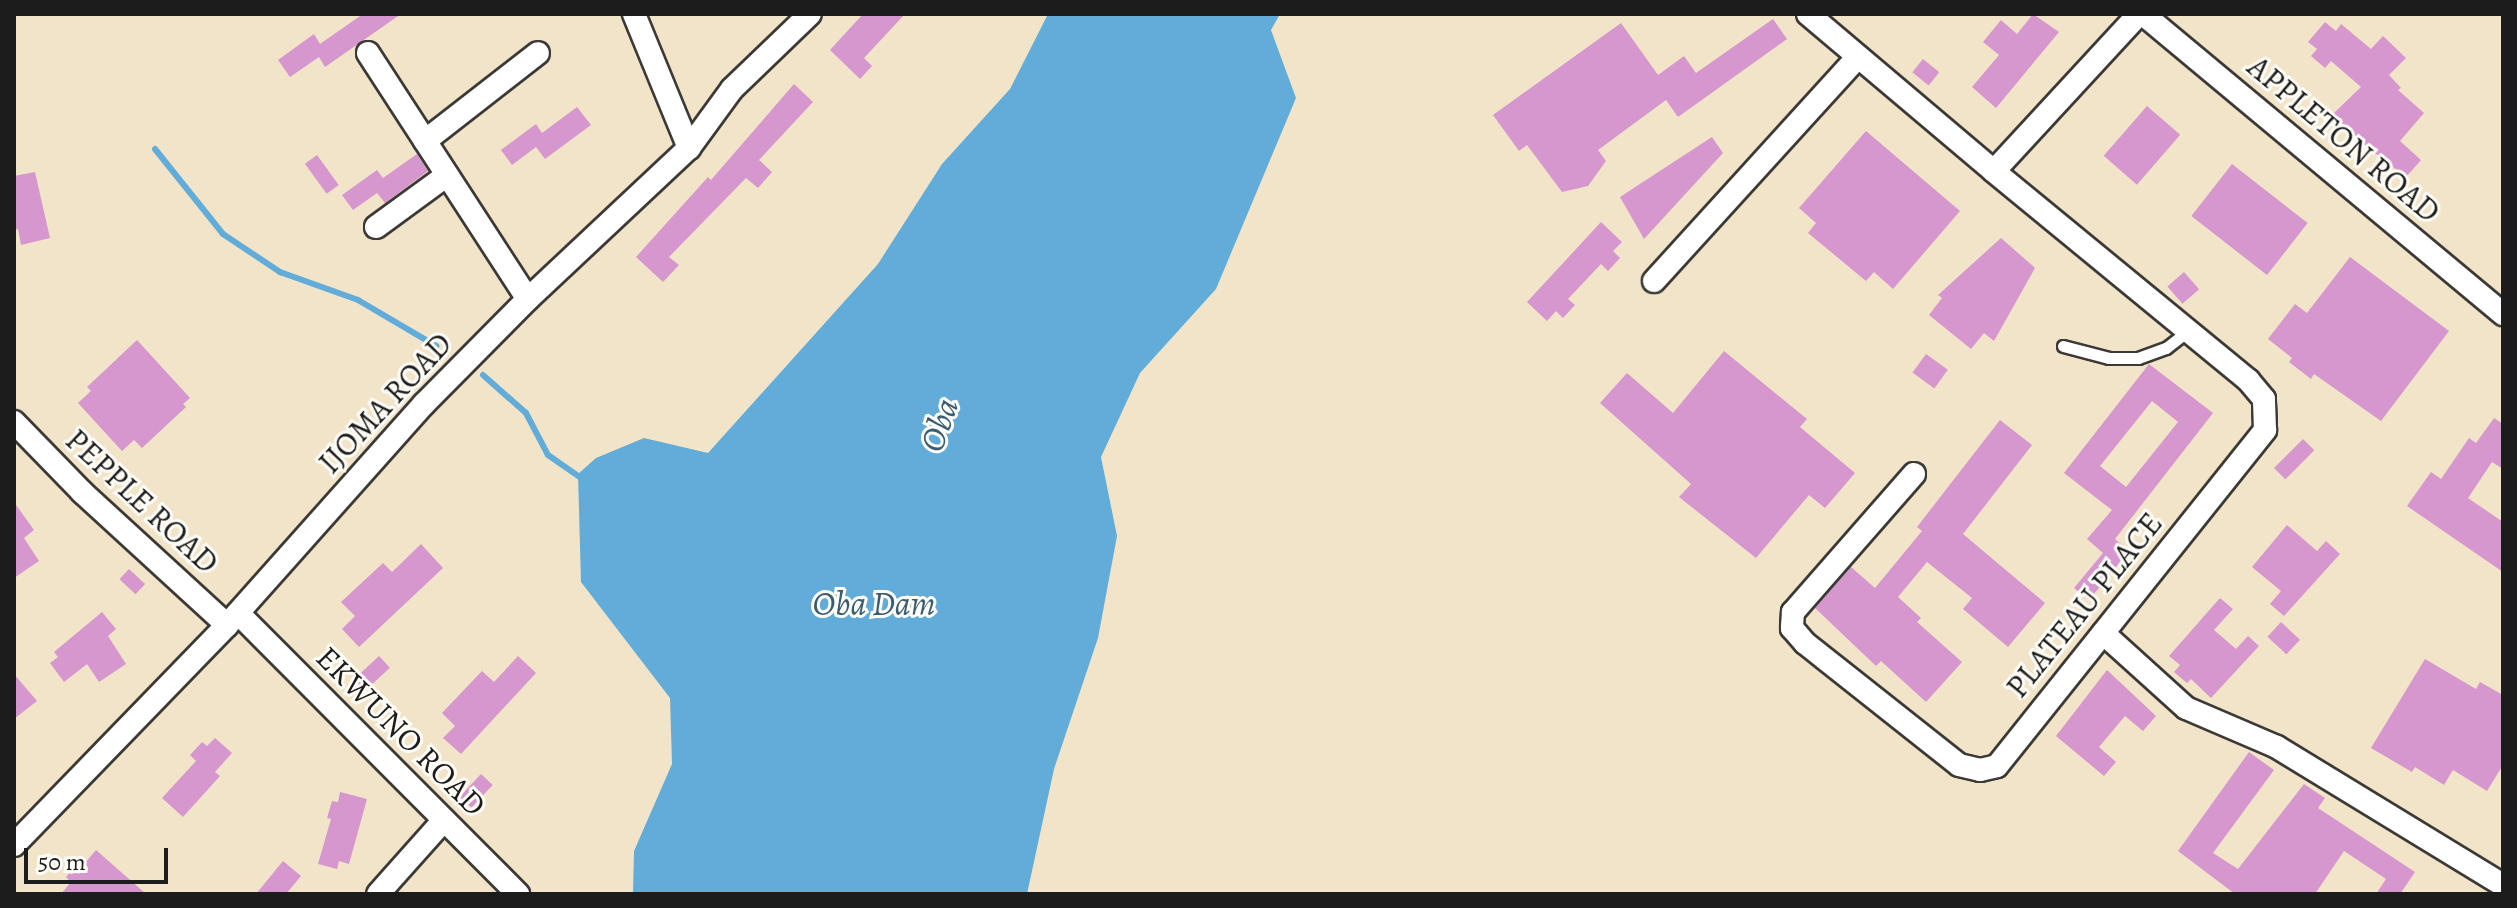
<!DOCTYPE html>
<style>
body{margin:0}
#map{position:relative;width:2517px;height:908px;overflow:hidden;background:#f2e4c9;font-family:Alegreya,serif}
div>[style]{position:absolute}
.water>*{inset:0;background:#61acd9}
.stream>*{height:6px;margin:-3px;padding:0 3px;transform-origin:3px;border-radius:3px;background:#61acd9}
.building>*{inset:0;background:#d696ce;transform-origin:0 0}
.roads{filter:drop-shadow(2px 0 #3c3a36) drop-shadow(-2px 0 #3c3a36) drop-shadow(0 2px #3c3a36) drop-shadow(0 -2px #3c3a36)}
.lane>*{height:11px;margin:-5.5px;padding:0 5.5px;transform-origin:5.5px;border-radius:5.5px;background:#fff}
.street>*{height:22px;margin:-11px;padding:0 11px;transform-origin:11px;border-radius:11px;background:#fff}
span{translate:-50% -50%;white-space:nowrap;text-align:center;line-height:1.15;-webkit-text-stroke:6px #fdfcf7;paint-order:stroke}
.street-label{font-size:32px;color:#1c1c1c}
.water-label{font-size:34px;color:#3b5d71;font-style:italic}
.frame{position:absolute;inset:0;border:16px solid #1c1c1c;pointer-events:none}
.scale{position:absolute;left:24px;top:848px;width:144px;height:36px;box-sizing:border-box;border:4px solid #1c1c1c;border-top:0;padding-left:10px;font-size:24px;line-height:28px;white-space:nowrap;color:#1c1c1c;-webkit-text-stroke:6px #fdfcf7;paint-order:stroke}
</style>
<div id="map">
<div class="water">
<div style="clip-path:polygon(1048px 14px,1280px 14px,1271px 30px,1296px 98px,1216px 289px,1140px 373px,1101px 457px,1117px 536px,1098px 638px,1054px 769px,1027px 894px,633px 894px,634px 851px,672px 764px,670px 698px,581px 582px,578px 474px,596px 458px,644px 438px,708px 453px,878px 264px,942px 164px,1010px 89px)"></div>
</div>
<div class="stream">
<div style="left:155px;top:149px;width:109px;rotate:51.3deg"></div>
<div style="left:223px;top:234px;width:69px;rotate:33.7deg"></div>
<div style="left:280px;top:272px;width:83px;rotate:19.7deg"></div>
<div style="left:358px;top:300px;width:91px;rotate:30.5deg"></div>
<div style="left:483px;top:375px;width:57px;rotate:41.5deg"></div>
<div style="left:526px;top:413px;width:47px;rotate:62.4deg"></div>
<div style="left:548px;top:455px;width:44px;rotate:34.8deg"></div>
</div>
<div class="building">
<div style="clip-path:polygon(363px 14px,401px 14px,325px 67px,319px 57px,290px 77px,278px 60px,314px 34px,320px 44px)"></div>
<div style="clip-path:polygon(863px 14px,905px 14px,864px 58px,872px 66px,860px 79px,830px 50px)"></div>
<div style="clip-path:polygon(2033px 14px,2059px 32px,1996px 108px,1972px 87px,1999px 55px,1983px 42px,2001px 20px,2017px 34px)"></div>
<div style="clip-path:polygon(1773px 19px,1787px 39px,1678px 117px,1666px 100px,1598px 150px,1606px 161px,1588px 186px,1562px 192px,1527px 145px,1519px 151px,1493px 115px,1621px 23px,1658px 75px,1684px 56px,1696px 73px)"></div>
<div style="clip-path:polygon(2325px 22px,2336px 31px,2341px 24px,2371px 49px,2383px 36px,2406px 58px,2389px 75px,2401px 88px,2398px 90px,2424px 113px,2400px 141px,2421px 160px,2406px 177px,2352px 135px,2332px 115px,2361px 87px,2331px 61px,2325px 68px,2311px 56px,2317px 49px,2308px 42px)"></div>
<div style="left:1923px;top:59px;width:21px;height:17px;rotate:39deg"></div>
<div style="clip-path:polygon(794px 84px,813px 102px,759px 160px,772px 172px,758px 188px,746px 178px,669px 257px,679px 265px,663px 282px,636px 257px,708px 177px,711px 180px)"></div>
<div style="left:2147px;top:106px;width:44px;height:66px;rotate:41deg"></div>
<div style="clip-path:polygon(577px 107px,591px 125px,545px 159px,536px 147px,512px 165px,501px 150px,536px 124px,542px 133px)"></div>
<div style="clip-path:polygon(1866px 131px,1960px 211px,1893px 289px,1874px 272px,1866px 281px,1808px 233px,1816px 223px,1799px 208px)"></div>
<div style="clip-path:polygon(1712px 137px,1723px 153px,1644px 239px,1620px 197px)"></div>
<div style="clip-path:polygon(417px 154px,428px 171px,385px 203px,377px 193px,353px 210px,342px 195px,377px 170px,383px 178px)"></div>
<div style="left:317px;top:155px;width:37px;height:15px;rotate:54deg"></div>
<div style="left:2232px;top:164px;width:96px;height:66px;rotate:38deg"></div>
<div style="clip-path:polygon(35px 172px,50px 238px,21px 245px,18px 229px,14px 230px,14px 176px)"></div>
<div style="clip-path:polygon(1601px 222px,1622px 242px,1613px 251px,1620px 258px,1608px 271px,1601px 264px,1568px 299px,1575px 305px,1563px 318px,1556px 311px,1547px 321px,1527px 302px)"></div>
<div style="clip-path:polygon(2001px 238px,2035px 268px,1994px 341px,1984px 333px,1971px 349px,1929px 315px,1942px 298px,1938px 295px)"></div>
<div style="clip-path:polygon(2350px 257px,2449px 331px,2381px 421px,2314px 374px,2311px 379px,2289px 362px,2292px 358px,2268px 339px,2295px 304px,2307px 313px)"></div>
<div style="left:2184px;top:272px;width:23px;height:22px;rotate:49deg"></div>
<div style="clip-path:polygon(137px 340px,190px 398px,183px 404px,186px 407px,142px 448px,134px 440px,122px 451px,78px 403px,91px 391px,87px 387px)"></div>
<div style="clip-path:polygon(1724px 351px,1807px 419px,1800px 427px,1855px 473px,1825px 508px,1809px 495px,1756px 558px,1679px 497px,1691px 484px,1600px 403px,1627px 373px,1673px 413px)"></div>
<div style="left:1926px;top:354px;width:27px;height:23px;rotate:36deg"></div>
<div style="clip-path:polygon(evenodd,2149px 364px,2213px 413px,2115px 539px,2129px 551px,2089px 600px,2074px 588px,2103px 553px,2087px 539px,2112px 510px,2064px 473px,2149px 364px,2152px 401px,2178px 422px,2126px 487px,2100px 466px,2152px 401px)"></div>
<div style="clip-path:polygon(2494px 418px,2503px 424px,2503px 469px,2492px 462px,2468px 498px,2503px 522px,2503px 572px,2407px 506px,2431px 472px,2441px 479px,2469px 438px,2476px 443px)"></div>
<div style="clip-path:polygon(2000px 420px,2032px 445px,1963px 534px,2045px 603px,2008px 647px,1963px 609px,1972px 598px,1927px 562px,1898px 597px,1921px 618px,1917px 622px,1962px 662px,1926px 702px,1881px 661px,1876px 666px,1815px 608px,1851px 567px,1875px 588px,1922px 531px,1917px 527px)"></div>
<div style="left:2303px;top:439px;width:16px;height:41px;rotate:45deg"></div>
<div style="clip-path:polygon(14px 502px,34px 530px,24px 538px,39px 561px,14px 578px)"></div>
<div style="clip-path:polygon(2287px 525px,2317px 551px,2326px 541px,2340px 554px,2284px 616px,2270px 604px,2281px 591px,2252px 567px)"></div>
<div style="clip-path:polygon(421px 544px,443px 568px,359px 647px,342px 629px,355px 616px,341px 602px,383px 563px,392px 572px)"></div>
<div style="left:129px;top:569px;width:22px;height:14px;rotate:43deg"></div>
<div style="clip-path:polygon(2220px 598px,2233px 609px,2214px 630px,2236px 649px,2248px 636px,2259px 646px,2211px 698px,2191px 679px,2187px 683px,2174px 672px,2180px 665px,2169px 656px)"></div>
<div style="clip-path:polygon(102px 612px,116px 629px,108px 636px,126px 664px,99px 682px,87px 664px,64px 682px,50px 663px,58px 657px,54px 652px)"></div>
<div style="left:2281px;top:622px;width:26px;height:20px;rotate:43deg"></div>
<div style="left:379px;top:656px;width:16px;height:35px;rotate:47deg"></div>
<div style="clip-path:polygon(518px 656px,536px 673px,461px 754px,443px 738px,455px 726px,442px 713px,482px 671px,494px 682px)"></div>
<div style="clip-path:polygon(2425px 659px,2476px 689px,2480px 682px,2503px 695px,2503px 765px,2487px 791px,2453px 770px,2444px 785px,2415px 767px,2412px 772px,2371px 748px)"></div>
<div style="clip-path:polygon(2107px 670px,2156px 716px,2143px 731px,2125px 716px,2099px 747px,2116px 762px,2104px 776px,2056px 736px)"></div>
<div style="clip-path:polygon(14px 674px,37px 701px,14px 719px)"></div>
<div style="clip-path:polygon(215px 738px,232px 753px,215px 772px,220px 776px,183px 817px,162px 798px,196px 761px,190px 755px,202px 742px,207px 746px)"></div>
<div style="clip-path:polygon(2249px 752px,2274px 770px,2213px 853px,2238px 869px,2304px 784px,2325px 798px,2318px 808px,2415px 872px,2400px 894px,2376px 894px,2386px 879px,2344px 851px,2315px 894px,2235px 894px,2178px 851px)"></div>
<div style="left:481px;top:774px;width:16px;height:31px;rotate:43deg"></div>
<div style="clip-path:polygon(340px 792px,367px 799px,349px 864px,339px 861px,337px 869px,318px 864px,331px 819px,327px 818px,332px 801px,338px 802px)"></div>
<div style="clip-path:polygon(96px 850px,146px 894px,61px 894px,71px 882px,66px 877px,81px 860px,85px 863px)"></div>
<div style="clip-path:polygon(283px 861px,301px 876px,286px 894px,256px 894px)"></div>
</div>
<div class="roads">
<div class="lane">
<div style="left:2063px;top:346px;width:48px;rotate:14.6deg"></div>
<div style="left:2109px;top:358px;width:29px"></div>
<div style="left:2138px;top:358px;width:30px;rotate:-20deg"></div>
<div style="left:2166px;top:348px;width:28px;rotate:-38deg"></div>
</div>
<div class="street">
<div style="left:634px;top:14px;width:145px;rotate:67.7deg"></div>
<div style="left:1808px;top:14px;width:243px;rotate:40.2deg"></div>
<div style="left:1994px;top:171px;width:214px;rotate:-47.3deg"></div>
<div style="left:2143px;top:14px;width:469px;rotate:39.8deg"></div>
<div style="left:368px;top:53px;width:293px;rotate:57deg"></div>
<div style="left:425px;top:141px;width:143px;rotate:-37.9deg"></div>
<div style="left:376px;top:227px;width:88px;rotate:-36.2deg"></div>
<div style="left:1654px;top:281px;width:303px;rotate:-47.7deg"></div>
<div style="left:14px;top:422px;width:98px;rotate:45.8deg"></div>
<div style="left:82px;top:492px;width:197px;rotate:42.5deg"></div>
<div style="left:1914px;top:474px;width:184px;rotate:131.2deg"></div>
<div style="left:1793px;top:612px;width:16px;rotate:94deg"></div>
<div style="left:1792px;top:628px;width:20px;rotate:49deg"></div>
<div style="left:1805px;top:643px;width:196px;rotate:38.4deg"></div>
<div style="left:1959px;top:765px;width:22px;rotate:13deg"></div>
<div style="left:1980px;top:770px;width:17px;rotate:-13deg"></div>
<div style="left:1997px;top:766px;width:430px;rotate:-51.4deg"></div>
<div style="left:2265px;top:430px;width:31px;rotate:-92deg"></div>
<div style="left:2264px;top:399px;width:25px;rotate:-130deg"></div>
<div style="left:2248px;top:380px;width:329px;rotate:-140.6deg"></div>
<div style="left:238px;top:613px;width:397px;rotate:45.1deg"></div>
<div style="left:2103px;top:633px;width:112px;rotate:42.1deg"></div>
<div style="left:2186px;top:708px;width:99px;rotate:23.2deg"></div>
<div style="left:2277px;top:747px;width:265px;rotate:31.4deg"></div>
<div style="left:14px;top:845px;width:306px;rotate:-45.9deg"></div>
<div style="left:227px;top:625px;width:296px;rotate:-48.3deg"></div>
<div style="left:424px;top:404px;width:148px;rotate:-45.3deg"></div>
<div style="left:528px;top:299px;width:221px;rotate:-43.2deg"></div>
<div style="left:689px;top:148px;width:73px;rotate:-53.9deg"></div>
<div style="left:732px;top:89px;width:108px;rotate:-43.9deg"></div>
<div style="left:378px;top:894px;width:99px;rotate:-48.3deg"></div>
</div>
</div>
<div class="street-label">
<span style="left:2344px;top:139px;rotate:40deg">APPLETON ROAD</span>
<span style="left:385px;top:403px;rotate:-47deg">IJOMA ROAD</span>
<span style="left:142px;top:501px;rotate:43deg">PEPPLE ROAD</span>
<span style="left:2084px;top:605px;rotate:-51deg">PLATEAU PLACE</span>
<span style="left:401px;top:731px;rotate:45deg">EKWUNO ROAD</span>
</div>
<div class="water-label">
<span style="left:939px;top:425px;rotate:-71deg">Oba</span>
<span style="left:874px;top:604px">Oba Dam</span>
</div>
<div class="frame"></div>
<div class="scale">50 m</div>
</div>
